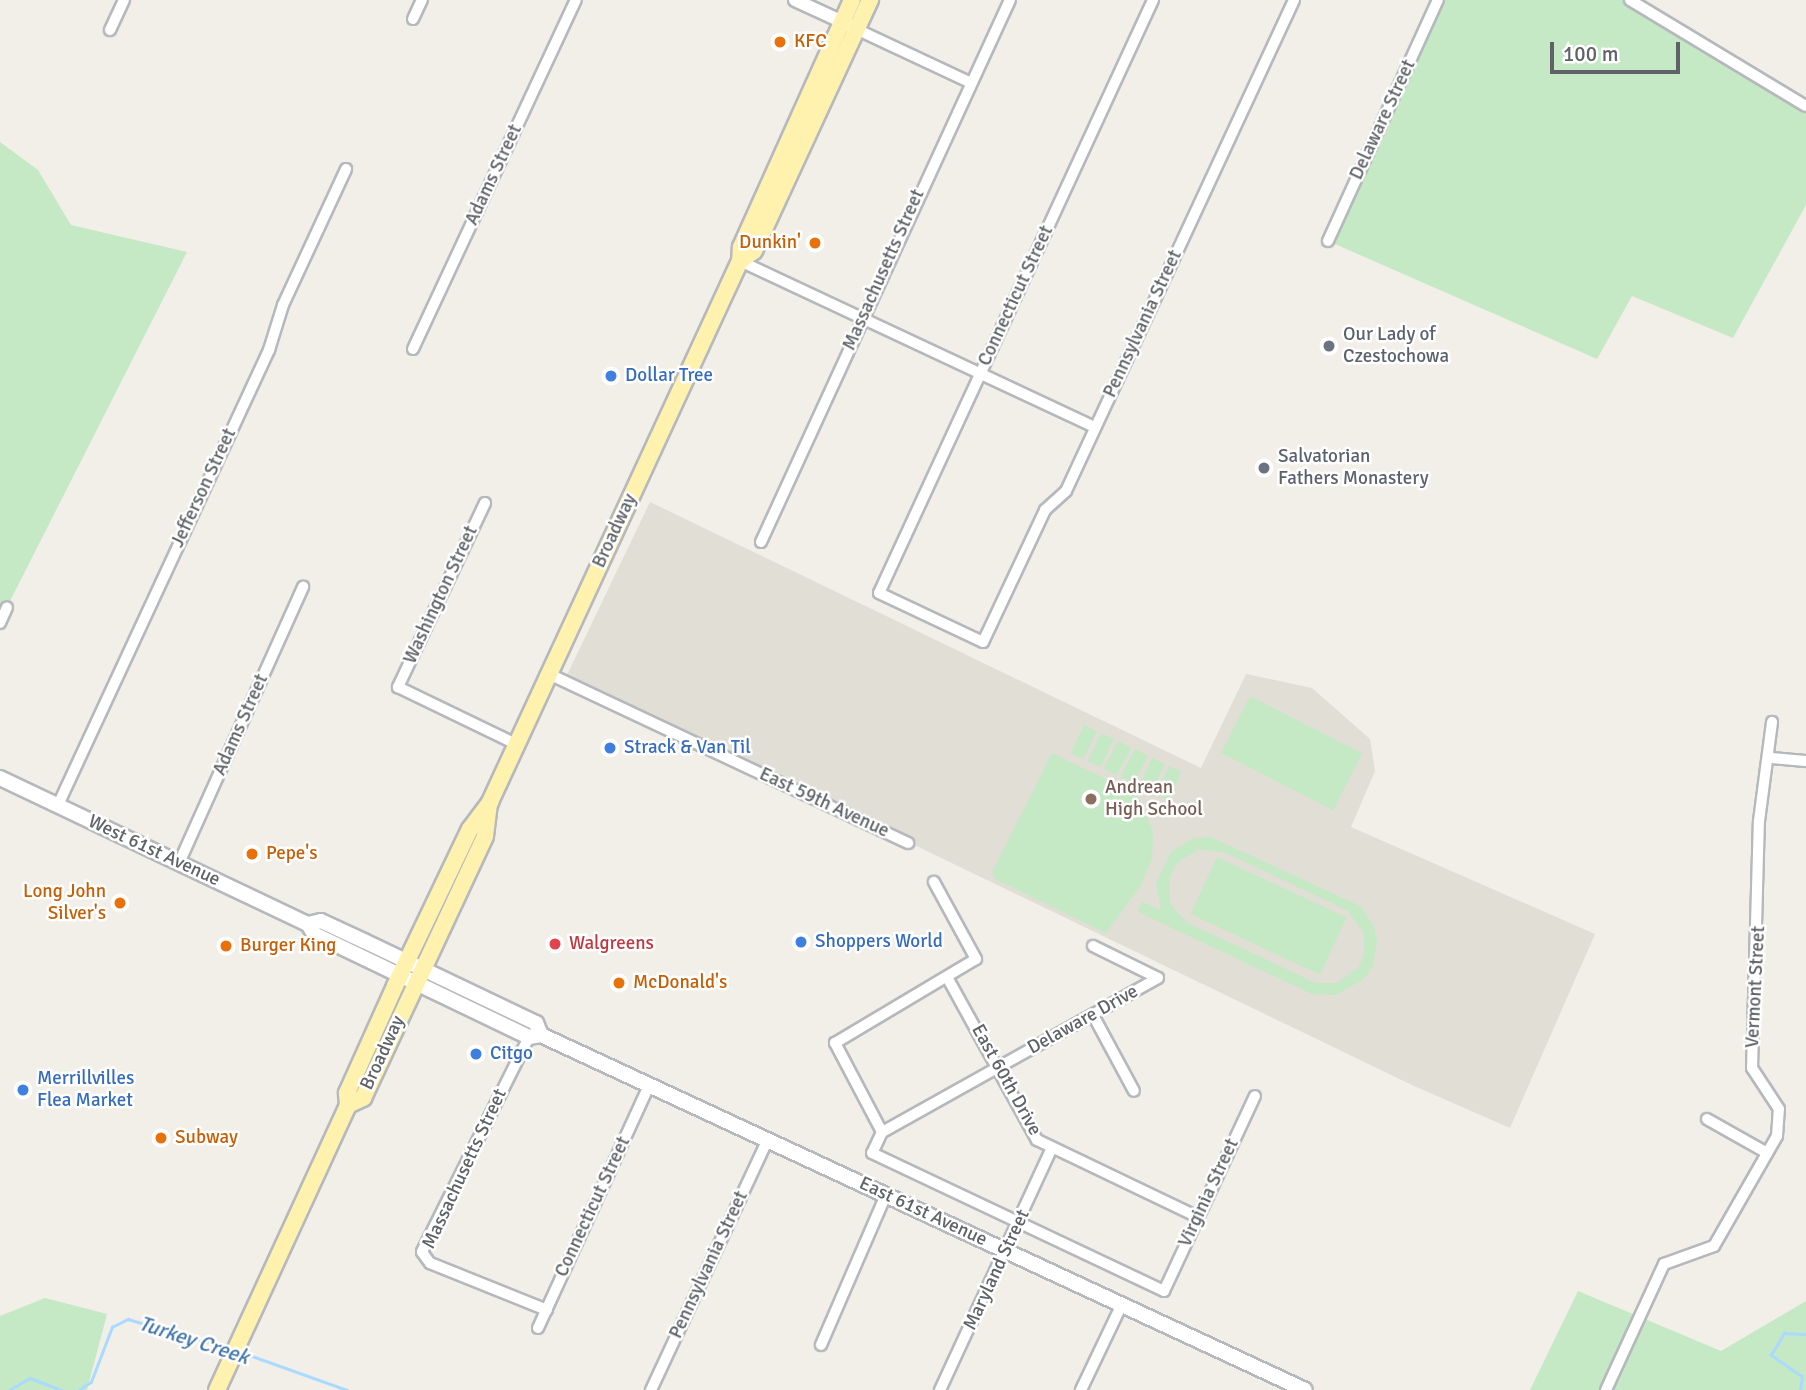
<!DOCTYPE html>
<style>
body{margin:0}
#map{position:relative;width:1806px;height:1390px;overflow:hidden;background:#f1efe8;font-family:Signika,sans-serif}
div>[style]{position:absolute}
.education>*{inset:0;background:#e1ded6}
.green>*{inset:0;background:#c5e8c5;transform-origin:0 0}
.stream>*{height:2.5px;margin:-1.25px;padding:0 1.25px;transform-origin:1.25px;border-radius:1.25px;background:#aadaff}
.roads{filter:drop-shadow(2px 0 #b5b8bc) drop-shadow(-2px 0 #b5b8bc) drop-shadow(0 2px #b5b8bc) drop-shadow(0 -2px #b5b8bc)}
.minor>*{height:10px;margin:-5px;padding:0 5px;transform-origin:5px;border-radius:5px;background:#fff}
.tertiary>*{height:12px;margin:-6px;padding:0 6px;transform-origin:6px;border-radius:6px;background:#fff}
.secondary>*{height:14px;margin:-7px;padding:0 7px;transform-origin:7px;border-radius:7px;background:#fff}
.primary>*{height:16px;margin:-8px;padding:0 8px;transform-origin:8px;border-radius:8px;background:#fff2af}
.dots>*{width:19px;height:19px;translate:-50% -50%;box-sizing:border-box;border:4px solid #fff;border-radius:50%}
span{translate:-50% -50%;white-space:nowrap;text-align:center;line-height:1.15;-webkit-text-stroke:5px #fff;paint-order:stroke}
.food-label{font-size:19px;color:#c56008}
.left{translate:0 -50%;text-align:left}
.right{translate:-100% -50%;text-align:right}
.street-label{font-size:19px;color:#5f6368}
.worship-label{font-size:19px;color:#5b616d}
.shop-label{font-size:19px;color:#366cbe}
.education-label{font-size:19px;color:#785e54}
.health-label{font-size:19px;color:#be3a42}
.water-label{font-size:21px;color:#4174aa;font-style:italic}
.scale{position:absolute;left:1550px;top:42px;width:130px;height:32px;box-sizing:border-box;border:4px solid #5f6368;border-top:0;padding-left:9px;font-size:21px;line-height:24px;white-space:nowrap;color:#5f6368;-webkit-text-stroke:5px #fff;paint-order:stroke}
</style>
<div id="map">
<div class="education">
<div style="clip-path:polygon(650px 502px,1201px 768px,1246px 674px,1312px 688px,1370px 739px,1375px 771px,1351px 827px,1595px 934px,1510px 1128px,1414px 1086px,566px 677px)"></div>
</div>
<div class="green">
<div style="clip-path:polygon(1438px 0,1630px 0,1806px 106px,1806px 205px,1733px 338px,1632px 296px,1597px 359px,1328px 241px)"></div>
<div style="clip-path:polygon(0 142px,38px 170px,71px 225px,187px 252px,7px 607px,0 606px)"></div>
<div style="left:1250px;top:696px;width:126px;height:64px;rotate:27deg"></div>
<div style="left:1084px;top:725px;width:14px;height:31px;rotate:25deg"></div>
<div style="left:1101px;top:733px;width:14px;height:31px;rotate:25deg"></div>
<div style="left:1118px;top:741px;width:15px;height:31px;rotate:28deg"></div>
<div style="left:1135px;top:749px;width:15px;height:31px;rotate:28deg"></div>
<div style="clip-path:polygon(1052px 753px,1137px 794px,1153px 831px,1152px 859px,1140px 887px,1106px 933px,995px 879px,992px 872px)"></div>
<div style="left:1152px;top:758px;width:14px;height:31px;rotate:25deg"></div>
<div style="left:1169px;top:766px;width:14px;height:31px;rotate:25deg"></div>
<div style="clip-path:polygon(evenodd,1211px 837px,1360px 906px,1374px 926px,1377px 942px,1373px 966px,1364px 979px,1336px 995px,1312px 994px,1138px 912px,1142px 902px,1161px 910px,1156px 884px,1171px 852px,1193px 838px,1211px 837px,1199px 849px,1224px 852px,1348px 911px,1364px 934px,1364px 954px,1359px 967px,1337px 983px,1316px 983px,1186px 922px,1170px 903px,1169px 878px,1178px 862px,1199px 849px)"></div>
<div style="left:1217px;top:857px;width:143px;height:63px;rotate:25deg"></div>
<div style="clip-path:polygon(1578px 1291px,1721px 1351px,1806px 1301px,1806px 1390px,1530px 1390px)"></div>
<div style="clip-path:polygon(45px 1298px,107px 1314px,87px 1390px,0 1390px,0 1316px)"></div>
</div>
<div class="stream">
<div style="left:241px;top:1352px;width:113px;rotate:19.7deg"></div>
<div style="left:9px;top:1390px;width:24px;rotate:-30deg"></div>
<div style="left:30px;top:1378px;width:33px;rotate:21deg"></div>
<div style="left:79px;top:1390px;width:14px;rotate:-34deg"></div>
<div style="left:91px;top:1382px;width:59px;rotate:-69.1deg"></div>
<div style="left:112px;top:1327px;width:18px;rotate:-27deg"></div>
<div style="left:128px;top:1319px;width:104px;rotate:16.2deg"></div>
<div style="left:1800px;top:1390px;width:13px;rotate:-81deg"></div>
<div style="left:1802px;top:1377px;width:38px;rotate:-145deg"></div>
<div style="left:1771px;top:1355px;width:26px;rotate:-59deg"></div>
<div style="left:1784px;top:1333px;width:22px;rotate:3deg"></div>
</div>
<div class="roads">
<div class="minor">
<div style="left:1153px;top:0;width:653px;rotate:114.8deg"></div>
<div style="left:879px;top:593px;width:115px;rotate:25.2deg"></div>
<div style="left:983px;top:642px;width:146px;rotate:-64.8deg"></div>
<div style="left:1045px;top:510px;width:28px;rotate:-42deg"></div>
<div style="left:1066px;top:491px;width:541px;rotate:-65.09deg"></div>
<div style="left:1630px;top:0;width:205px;rotate:31.1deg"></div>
<div style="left:413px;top:19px;width:21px;rotate:-65deg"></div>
<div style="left:856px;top:29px;width:125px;rotate:25.1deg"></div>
<div style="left:110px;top:30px;width:33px;rotate:-65deg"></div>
<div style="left:1328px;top:241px;width:265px;rotate:-65.5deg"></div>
<div style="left:740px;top:261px;width:392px;rotate:25.1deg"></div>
<div style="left:413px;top:349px;width:385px;rotate:-65deg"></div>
<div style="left:485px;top:503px;width:204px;rotate:115.3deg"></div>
<div style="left:398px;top:687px;width:131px;rotate:25.8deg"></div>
<div style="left:761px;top:542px;width:596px;rotate:-65.33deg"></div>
<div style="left:0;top:623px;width:17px;rotate:-66deg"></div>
<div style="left:549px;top:674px;width:397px;rotate:25.2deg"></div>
<div style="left:1771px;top:758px;width:35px;rotate:5deg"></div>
<div style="left:58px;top:805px;width:502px;rotate:-65.12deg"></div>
<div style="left:269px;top:350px;width:47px;rotate:-72.7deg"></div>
<div style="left:283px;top:305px;width:150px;rotate:-65.1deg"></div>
<div style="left:179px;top:863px;width:303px;rotate:-65.8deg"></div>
<div style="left:1093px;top:946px;width:72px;rotate:26.2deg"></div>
<div style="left:947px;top:977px;width:186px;rotate:61.1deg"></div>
<div style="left:1037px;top:1140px;width:178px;rotate:25.6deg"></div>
<div style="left:1158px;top:978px;width:316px;rotate:150.8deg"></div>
<div style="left:882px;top:1132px;width:23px;rotate:115deg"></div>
<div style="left:872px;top:1153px;width:323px;rotate:25.3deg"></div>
<div style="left:1164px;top:1291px;width:215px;rotate:-65deg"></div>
<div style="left:1093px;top:1015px;width:86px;rotate:61.7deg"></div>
<div style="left:529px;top:1037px;width:240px;rotate:116.5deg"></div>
<div style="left:422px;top:1252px;width:14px;rotate:54deg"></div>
<div style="left:430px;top:1263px;width:126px;rotate:21.9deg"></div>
<div style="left:1707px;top:1119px;width:69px;rotate:29.5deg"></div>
<div style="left:882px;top:1132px;width:101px;rotate:-117.8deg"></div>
<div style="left:835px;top:1043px;width:164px;rotate:-30.8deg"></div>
<div style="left:976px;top:959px;width:88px;rotate:-118.6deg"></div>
<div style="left:538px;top:1328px;width:266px;rotate:-65.4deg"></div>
<div style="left:821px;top:1345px;width:163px;rotate:-66.6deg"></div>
<div style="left:651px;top:1390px;width:275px;rotate:-65deg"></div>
<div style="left:940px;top:1390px;width:264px;rotate:-65.2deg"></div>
<div style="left:1081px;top:1390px;width:95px;rotate:-64.5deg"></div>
<div style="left:1606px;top:1390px;width:139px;rotate:-65.3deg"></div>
<div style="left:1664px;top:1264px;width:53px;rotate:-19.8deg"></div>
<div style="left:1714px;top:1246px;width:127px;rotate:-60.2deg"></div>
<div style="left:1777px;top:1136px;width:27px;rotate:-86deg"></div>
<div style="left:1779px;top:1109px;width:49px;rotate:-123.4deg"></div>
<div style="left:1752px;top:1068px;width:247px;rotate:-88.4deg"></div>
<div style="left:1759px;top:821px;width:100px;rotate:-82.5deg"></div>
</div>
<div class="tertiary">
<div style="left:795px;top:0;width:60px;rotate:24.8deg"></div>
</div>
<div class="secondary">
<div style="left:0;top:778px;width:341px;rotate:25.4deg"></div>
<div style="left:308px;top:924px;width:13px;rotate:-13deg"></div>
<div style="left:321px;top:921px;width:47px;rotate:24.9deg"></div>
<div style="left:364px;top:941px;width:191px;rotate:25.5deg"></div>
<div style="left:536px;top:1023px;width:13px;rotate:67deg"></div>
<div style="left:308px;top:924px;width:12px;rotate:59deg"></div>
<div style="left:314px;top:934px;width:238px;rotate:25.6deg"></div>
<div style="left:529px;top:1037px;width:12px;rotate:-9deg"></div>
<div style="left:541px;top:1035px;width:842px;rotate:24.92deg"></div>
</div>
<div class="primary">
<div style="left:740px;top:261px;width:17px;rotate:-36deg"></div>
<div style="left:754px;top:251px;width:277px;rotate:-65.2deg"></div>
<div style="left:348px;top:1105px;width:17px;rotate:-25deg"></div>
<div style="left:363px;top:1098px;width:289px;rotate:-65deg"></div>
<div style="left:485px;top:836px;width:32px;rotate:-83deg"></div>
<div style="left:217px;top:1390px;width:314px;rotate:-65.3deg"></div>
<div style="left:348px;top:1105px;width:12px;rotate:-95deg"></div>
<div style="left:347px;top:1093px;width:117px;rotate:-65.8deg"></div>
<div style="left:395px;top:986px;width:174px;rotate:-64.5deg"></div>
<div style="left:470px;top:829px;width:34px;rotate:-53deg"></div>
<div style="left:490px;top:802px;width:596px;rotate:-65.2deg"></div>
<div style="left:740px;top:261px;width:14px;rotate:-86deg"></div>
<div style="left:741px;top:247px;width:271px;rotate:-65.8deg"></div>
</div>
</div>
<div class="dots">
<div style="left:780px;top:42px;background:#e8710a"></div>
<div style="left:815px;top:243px;background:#e8710a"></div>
<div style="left:1329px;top:346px;background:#6b7280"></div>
<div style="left:611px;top:376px;background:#3f7fe0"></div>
<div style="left:1264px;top:468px;background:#6b7280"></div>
<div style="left:610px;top:748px;background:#3f7fe0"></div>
<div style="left:1091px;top:799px;background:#8d6e63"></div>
<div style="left:252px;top:854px;background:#e8710a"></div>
<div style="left:120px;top:903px;background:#e8710a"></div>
<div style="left:801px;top:942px;background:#3f7fe0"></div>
<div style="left:555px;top:944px;background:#e0444e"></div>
<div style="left:226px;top:946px;background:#e8710a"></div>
<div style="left:619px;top:983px;background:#e8710a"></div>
<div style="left:476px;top:1054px;background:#3f7fe0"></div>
<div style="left:23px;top:1090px;background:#3f7fe0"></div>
<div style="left:161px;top:1138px;background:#e8710a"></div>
</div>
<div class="food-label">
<span class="left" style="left:794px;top:42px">KFC</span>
<span class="right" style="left:801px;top:243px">Dunkin'</span>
<span class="left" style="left:266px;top:854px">Pepe's</span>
<span class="right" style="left:106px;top:903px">Long John<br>Silver's</span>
<span class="left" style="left:240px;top:946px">Burger King</span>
<span class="left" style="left:633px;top:983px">McDonald's</span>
<span class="left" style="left:175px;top:1138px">Subway</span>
</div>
<div class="street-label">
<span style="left:1383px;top:120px;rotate:-65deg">Delaware Street</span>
<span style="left:494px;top:175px;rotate:-65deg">Adams Street</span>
<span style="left:884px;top:270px;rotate:-66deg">Massachusetts Street</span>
<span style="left:1016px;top:296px;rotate:-65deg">Connecticut Street</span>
<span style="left:1143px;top:324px;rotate:-65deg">Pennsylvania Street</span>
<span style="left:204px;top:488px;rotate:-65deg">Jefferson Street</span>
<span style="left:615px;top:531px;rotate:-65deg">Broadway</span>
<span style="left:441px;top:595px;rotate:-65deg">Washington Street</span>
<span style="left:241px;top:725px;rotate:-66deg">Adams Street</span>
<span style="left:824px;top:803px;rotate:25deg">East 59th Avenue</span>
<span style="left:154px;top:851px;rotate:25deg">West 61st Avenue</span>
<span style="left:1756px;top:987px;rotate:-87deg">Vermont Street</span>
<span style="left:1083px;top:1020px;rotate:-29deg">Delaware Drive</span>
<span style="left:383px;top:1053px;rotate:-65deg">Broadway</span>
<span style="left:1006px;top:1080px;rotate:61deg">East 60th Drive</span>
<span style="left:465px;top:1169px;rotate:-65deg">Massachusetts Street</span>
<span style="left:1209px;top:1193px;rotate:-65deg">Virginia Street</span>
<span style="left:593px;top:1207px;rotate:-65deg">Connecticut Street</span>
<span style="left:923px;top:1212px;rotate:25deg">East 61st Avenue</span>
<span style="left:709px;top:1265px;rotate:-65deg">Pennsylvania Street</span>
<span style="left:997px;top:1270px;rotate:-65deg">Maryland Street</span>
</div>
<div class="worship-label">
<span class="left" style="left:1343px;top:346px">Our Lady of<br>Czestochowa</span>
<span class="left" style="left:1278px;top:468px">Salvatorian<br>Fathers Monastery</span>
</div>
<div class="shop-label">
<span class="left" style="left:625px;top:376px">Dollar Tree</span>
<span class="left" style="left:624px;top:748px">Strack &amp; Van Til</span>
<span class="left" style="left:815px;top:942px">Shoppers World</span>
<span class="left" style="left:490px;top:1054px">Citgo</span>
<span class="left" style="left:37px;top:1090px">Merrillvilles<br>Flea Market</span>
</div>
<div class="education-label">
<span class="left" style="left:1105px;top:799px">Andrean<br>High School</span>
</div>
<div class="health-label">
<span class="left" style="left:569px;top:944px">Walgreens</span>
</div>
<div class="water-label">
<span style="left:194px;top:1340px;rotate:18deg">Turkey Creek</span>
</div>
<div class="scale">100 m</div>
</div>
